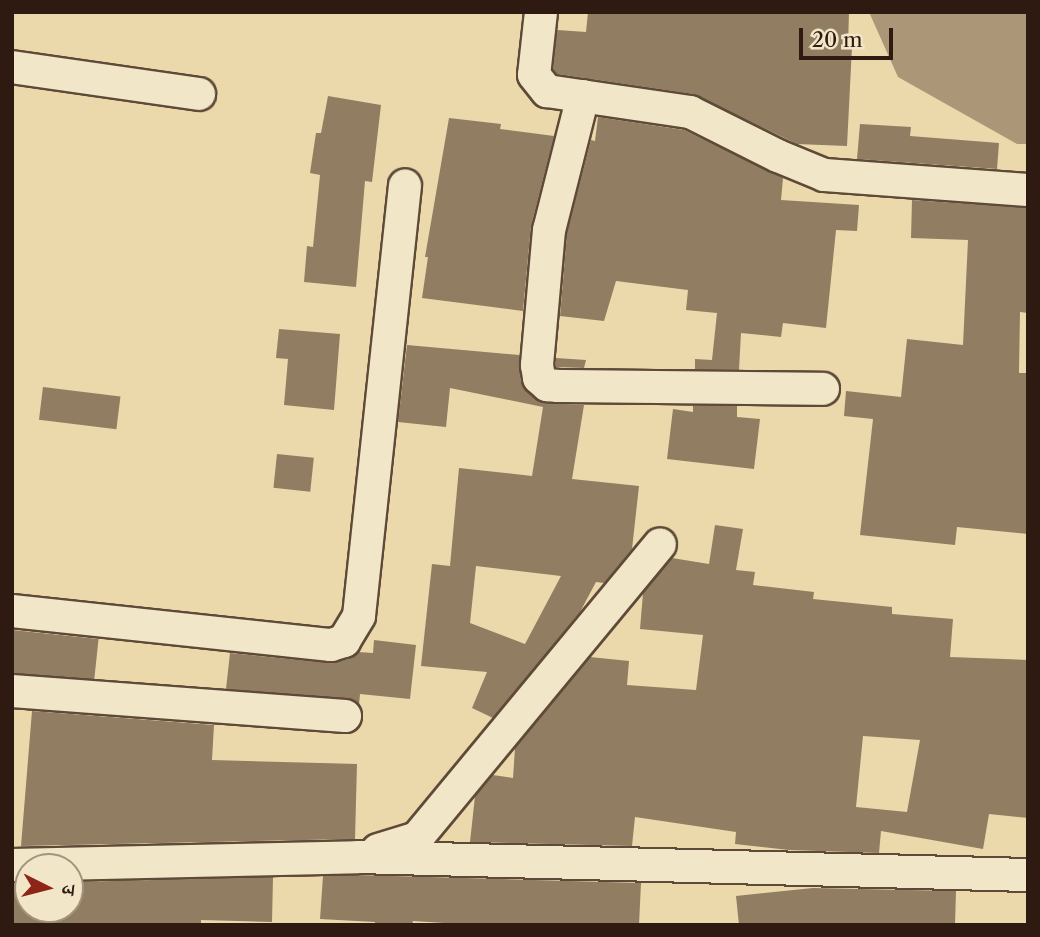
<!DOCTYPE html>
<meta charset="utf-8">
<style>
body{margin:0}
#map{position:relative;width:1040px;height:937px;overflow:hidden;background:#ebd8ab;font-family:"Libre Caslon Text","Noto Serif Devanagari",serif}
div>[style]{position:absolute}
.water>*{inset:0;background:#ab9777}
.building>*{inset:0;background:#917d61;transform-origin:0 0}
.roads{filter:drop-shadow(2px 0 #5e4a38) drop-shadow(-2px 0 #5e4a38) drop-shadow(0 2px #5e4a38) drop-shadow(0 -2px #5e4a38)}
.minor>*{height:32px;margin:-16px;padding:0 16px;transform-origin:16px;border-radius:16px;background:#f2e6c8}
span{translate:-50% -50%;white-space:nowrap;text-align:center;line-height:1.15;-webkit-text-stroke:7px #f2e6c8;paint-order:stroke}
.frame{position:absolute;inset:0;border:14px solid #2f1a11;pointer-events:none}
.north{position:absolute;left:14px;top:853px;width:70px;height:70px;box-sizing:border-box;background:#f2e6c8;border:2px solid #a4947f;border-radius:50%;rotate:96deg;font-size:19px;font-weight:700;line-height:28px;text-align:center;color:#2f1a11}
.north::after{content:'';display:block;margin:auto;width:24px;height:32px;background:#8f2418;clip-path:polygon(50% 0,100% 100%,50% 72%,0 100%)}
.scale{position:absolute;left:799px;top:28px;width:94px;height:32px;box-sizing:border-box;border:4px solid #2f1a11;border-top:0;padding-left:9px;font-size:21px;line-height:24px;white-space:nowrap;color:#2f1a11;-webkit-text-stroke:5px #f2e6c8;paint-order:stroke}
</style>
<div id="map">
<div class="water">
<div style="clip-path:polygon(869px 12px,1028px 12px,1028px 144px,1017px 144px,898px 77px)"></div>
</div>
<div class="building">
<div style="clip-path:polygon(588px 12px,849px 12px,848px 47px,852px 47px,847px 146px,797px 144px,693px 94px,557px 74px,553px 69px,557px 30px,586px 32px)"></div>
<div style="clip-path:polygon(328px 96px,381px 105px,372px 182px,365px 181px,356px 287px,304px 282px,307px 246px,313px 247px,320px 175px,310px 173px,316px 133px,321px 133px)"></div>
<div style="clip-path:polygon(598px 117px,684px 130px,783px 178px,781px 200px,859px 205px,857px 231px,836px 230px,826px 328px,783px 323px,781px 337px,741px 333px,739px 370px,695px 369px,695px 359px,712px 360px,717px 313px,686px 310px,688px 290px,616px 281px,604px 321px,560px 316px,567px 233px,591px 140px,595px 141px)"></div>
<div style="clip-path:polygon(449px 118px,501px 124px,500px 129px,554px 136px,531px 226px,523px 311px,422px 298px,428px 257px,425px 257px)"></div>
<div style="clip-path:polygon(860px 124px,911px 127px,910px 136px,999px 143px,997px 169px,857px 159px)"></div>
<div style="clip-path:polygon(912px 200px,1028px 208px,1028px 313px,1020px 312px,1019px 373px,1028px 373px,1028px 534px,957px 527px,955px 545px,860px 535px,873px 419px,844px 416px,846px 391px,901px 397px,907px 339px,963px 345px,968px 240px,911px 238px)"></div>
<div style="clip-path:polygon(279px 329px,340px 334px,334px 410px,284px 405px,288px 359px,276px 358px)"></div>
<div style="clip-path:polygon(evenodd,407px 345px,519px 355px,521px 382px,535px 399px,545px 403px,584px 405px,572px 479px,639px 486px,632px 549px,604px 583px,596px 582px,580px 612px,493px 718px,472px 708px,487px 672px,421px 666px,432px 564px,450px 566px,459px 468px,532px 476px,543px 407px,450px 388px,446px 427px,398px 422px,407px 345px,476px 566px,561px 576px,525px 644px,470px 623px,476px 566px)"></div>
<div style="clip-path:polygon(556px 358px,586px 360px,584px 368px,556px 367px)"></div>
<div style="left:43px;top:387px;width:78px;height:33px;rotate:7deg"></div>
<div style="clip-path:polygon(693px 406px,737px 406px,737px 417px,760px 419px,754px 469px,667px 459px,673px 409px,693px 412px)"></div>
<div style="left:277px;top:454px;width:37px;height:34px;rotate:6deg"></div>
<div style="clip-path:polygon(evenodd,715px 525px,743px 529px,736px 570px,755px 572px,753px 585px,814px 592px,813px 599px,892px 607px,892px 614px,953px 619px,950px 657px,1028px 660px,1028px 818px,989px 814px,983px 849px,881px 831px,879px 853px,789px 850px,735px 844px,736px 832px,635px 817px,632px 846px,470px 842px,475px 796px,493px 775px,513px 778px,515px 748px,590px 657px,629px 661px,627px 685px,696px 690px,703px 635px,640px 629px,643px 593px,672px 558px,709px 564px,715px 525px,863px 736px,920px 740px,907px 812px,856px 807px,863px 736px)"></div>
<div style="left:12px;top:630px;width:87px;height:43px;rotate:6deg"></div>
<div style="clip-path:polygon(374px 640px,416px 645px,410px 699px,360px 694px,359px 705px,346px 698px,226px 689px,230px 653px,330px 663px,349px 659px,358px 652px,373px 653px)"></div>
<div style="clip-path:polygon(32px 711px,214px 725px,212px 760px,357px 764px,355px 839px,21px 846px)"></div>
<div style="clip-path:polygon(358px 875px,641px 883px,639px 925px,476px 925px,413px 921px,412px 925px,375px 925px,375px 922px,320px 919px,323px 876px)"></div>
<div style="clip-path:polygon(273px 877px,272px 922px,201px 920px,201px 925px,12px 925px,12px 883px,28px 883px,28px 909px,70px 909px,70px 882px)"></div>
<div style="clip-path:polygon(813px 888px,956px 891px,955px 925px,739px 925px,736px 896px)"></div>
</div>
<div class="roads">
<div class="minor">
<div style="left:541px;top:12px;width:63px;rotate:96.3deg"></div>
<div style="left:534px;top:75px;width:21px;rotate:51deg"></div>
<div style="left:547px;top:91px;width:145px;rotate:8.4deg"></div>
<div style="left:690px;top:112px;width:98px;rotate:26.6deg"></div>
<div style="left:778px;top:156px;width:50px;rotate:22.4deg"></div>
<div style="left:824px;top:175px;width:205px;rotate:4.2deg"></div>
<div style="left:12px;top:67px;width:189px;rotate:8.2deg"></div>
<div style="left:583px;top:96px;width:138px;rotate:104.2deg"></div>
<div style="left:549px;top:230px;width:136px;rotate:95.1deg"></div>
<div style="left:537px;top:365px;width:13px;rotate:81deg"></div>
<div style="left:539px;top:378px;width:11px;rotate:41deg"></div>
<div style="left:547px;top:385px;width:11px;rotate:5deg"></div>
<div style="left:558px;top:386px;width:265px;rotate:0.6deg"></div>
<div style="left:12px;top:611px;width:321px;rotate:6.1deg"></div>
<div style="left:331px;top:645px;width:14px;rotate:-17deg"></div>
<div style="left:344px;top:641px;width:29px;rotate:-59deg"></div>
<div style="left:359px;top:616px;width:433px;rotate:-83.9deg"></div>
<div style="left:12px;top:691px;width:334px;rotate:4.3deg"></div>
<div style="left:378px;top:850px;width:41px;rotate:-17.1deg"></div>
<div style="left:417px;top:838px;width:381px;rotate:-50.4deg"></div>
<div style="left:12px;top:865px;width:346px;rotate:-1.3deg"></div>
<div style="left:358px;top:857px;width:670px;rotate:1.54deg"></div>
</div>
</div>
<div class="frame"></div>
<div class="north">उ</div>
<div class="scale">20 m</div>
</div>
